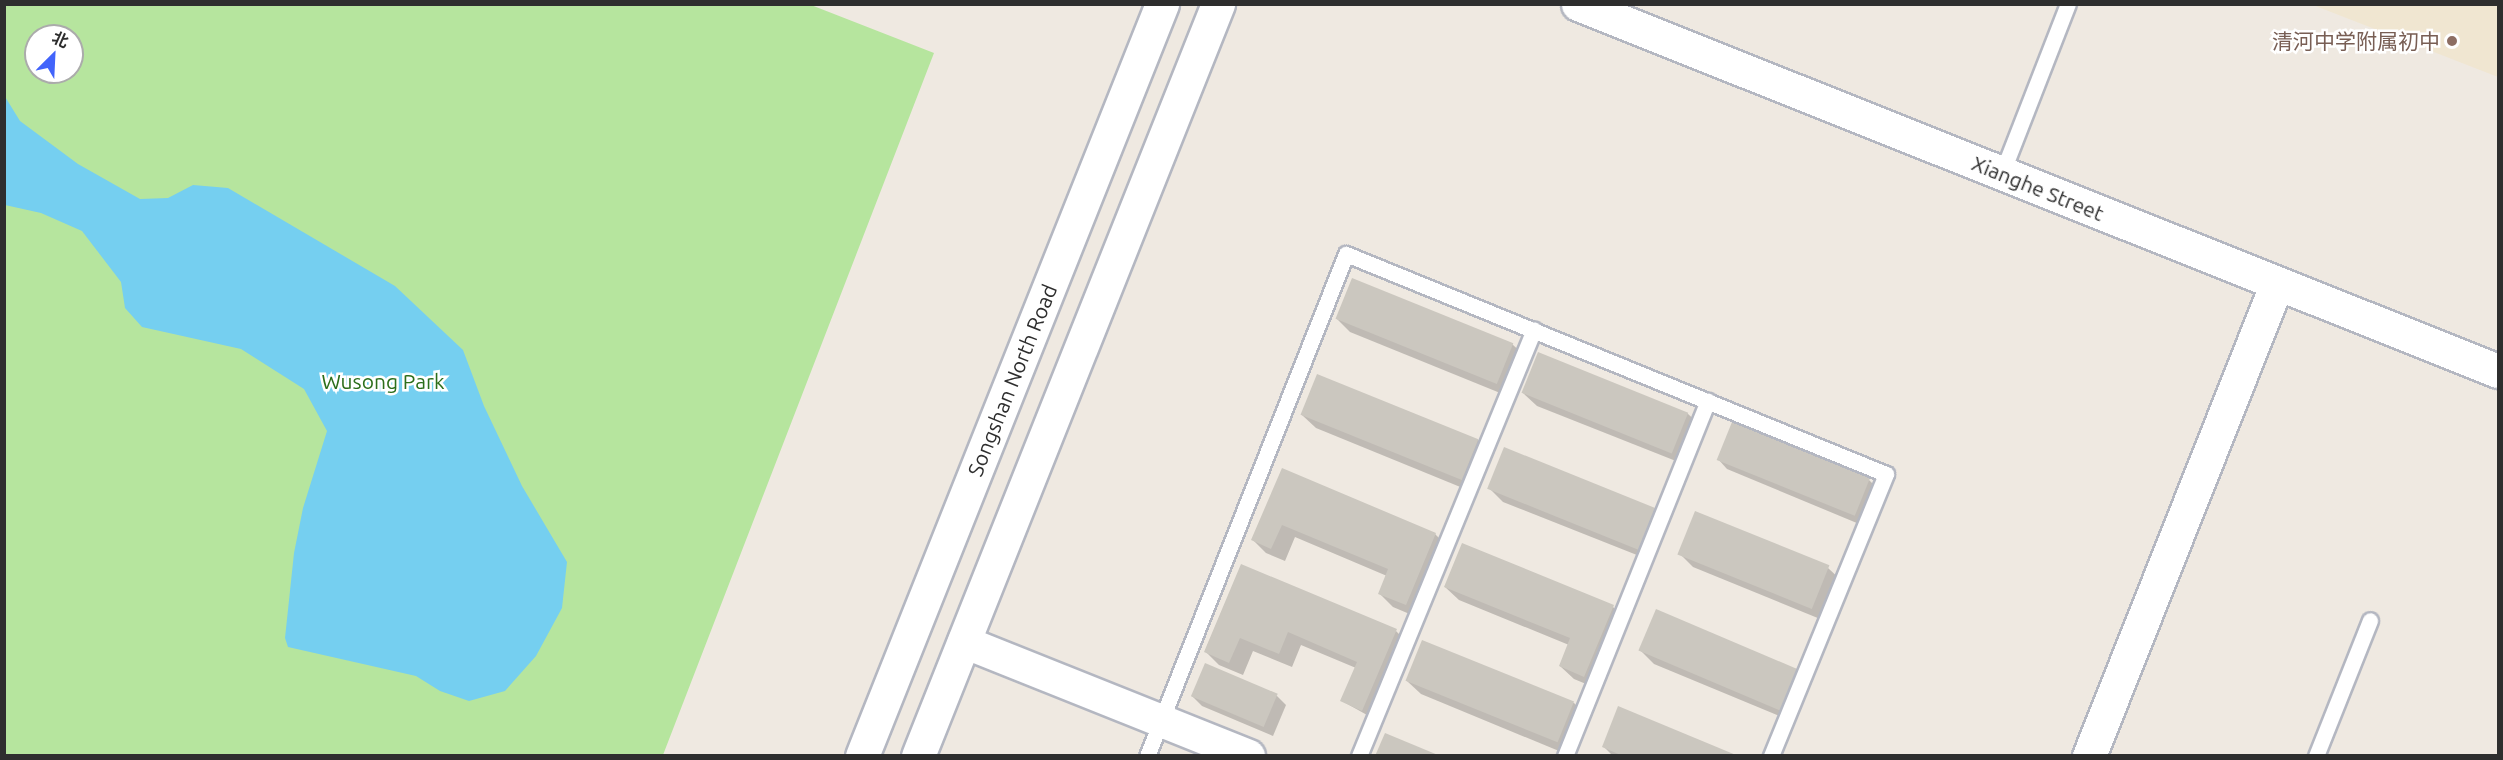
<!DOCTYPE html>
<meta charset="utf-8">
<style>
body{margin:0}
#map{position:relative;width:2503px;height:760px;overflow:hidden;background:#efe9e1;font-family:Ubuntu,"Noto Sans SC",sans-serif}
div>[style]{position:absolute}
.education>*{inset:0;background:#f0e6d1}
.green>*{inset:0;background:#b6e59e}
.water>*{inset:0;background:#75cff0}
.shadow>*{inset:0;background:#0003}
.building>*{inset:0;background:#cbc7bf;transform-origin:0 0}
.roads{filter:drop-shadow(2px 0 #b4b7c1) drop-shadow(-2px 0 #b4b7c1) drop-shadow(0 2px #b4b7c1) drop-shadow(0 -2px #b4b7c1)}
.lane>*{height:15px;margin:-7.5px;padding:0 7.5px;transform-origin:7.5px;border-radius:7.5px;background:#fff}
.street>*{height:32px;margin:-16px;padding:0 16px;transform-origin:16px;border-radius:16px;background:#fff}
.secondary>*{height:33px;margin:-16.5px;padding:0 16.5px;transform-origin:16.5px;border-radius:16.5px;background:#fff}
.dots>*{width:16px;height:16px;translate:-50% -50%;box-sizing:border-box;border:3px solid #fff;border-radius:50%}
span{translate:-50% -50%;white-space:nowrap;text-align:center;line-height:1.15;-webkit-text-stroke:5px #fff;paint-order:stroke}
.education-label{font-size:21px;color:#785e54}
.right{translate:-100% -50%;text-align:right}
.street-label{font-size:21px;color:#2e2e2e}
.park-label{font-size:21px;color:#2c6e1b}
.frame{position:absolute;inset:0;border:6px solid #2e2e2e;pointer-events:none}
.north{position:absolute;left:24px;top:24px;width:60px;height:60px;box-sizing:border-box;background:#fff;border:2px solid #ababab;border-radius:50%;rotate:24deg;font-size:16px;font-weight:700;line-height:24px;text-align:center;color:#2e2e2e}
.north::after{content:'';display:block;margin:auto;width:21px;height:27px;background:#4264fb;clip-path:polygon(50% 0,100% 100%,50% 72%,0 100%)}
</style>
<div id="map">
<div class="education">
<div style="clip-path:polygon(2313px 5px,2498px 5px,2498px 77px)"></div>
</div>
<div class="green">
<div style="clip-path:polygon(evenodd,4px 5px,811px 5px,934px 53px,663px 755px,5px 755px,4px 5px,36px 36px,72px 36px,72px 72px,36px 72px,36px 36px)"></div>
</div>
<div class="water">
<div style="clip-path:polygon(4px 95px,20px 121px,78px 164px,140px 199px,168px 198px,193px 185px,228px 188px,395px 286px,463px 350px,484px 406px,522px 486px,567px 562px,562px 608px,536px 656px,505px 691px,469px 701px,440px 691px,416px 676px,288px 647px,285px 638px,294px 553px,303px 508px,327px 431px,304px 389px,241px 349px,142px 327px,125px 308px,121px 282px,82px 231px,41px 213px,5px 205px)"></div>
</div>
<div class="shadow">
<div style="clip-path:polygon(1337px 319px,1512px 344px,1526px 357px,1510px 397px,1350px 332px)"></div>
<div style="clip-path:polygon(1318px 376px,1478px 440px,1491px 454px,1475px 493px,1316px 428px,1302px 415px)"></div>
<div style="clip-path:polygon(1523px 393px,1687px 413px,1701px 426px,1686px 465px,1537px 406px)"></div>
<div style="clip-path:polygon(1718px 459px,1869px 480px,1879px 490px,1864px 526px,1727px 469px)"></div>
<div style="clip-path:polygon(1282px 470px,1435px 534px,1449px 548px,1419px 618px,1393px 607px,1379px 593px,1387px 576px,1295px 537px,1285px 561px,1266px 553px,1253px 540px)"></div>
<div style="clip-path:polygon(1489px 488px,1654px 509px,1667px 522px,1652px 561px,1503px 502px)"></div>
<div style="clip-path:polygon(1696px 513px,1828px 568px,1842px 581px,1825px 621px,1693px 567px,1679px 553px)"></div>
<div style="clip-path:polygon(1241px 566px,1396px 631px,1409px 644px,1393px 683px,1382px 679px,1367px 715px,1342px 701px,1356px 668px,1301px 645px,1292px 667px,1253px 651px,1243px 675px,1219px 665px,1205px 651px)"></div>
<div style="clip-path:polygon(1445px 587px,1613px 607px,1626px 620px,1598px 689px,1574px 679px,1560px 666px,1569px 645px,1459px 600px)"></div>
<div style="clip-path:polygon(1640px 650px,1797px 669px,1810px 682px,1794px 722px,1654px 664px)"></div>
<div style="clip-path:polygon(1407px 681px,1574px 703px,1587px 716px,1571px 756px,1421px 694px)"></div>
<div style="clip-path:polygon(1192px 696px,1277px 696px,1286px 705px,1273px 736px,1202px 706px)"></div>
<div style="clip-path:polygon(1603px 746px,1733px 756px,1613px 756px)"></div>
</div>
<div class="building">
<div style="left:1352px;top:278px;width:174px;height:44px;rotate:22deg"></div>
<div style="left:1538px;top:352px;width:162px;height:44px;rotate:22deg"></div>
<div style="left:1317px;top:374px;width:174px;height:44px;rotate:22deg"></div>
<div style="left:1732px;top:422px;width:149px;height:41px;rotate:22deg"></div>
<div style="left:1504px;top:447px;width:163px;height:45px;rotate:22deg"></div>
<div style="clip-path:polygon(1282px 468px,1436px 533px,1406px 605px,1378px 594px,1388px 569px,1282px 525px,1271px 549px,1251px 540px)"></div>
<div style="left:1695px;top:511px;width:145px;height:47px;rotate:22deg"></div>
<div style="clip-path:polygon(1462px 543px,1614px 605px,1584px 677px,1559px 666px,1570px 638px,1444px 587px)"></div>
<div style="clip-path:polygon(1241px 564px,1397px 629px,1362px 711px,1340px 701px,1357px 662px,1288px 632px,1279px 654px,1240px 638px,1229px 663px,1204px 652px)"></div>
<div style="left:1656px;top:609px;width:154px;height:45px;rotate:23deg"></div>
<div style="left:1422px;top:640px;width:164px;height:44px;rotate:22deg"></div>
<div style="left:1205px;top:663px;width:79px;height:36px;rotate:23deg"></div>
<div style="clip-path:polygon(1618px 706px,1736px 755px,1736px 756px,1623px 756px,1602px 747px)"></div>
<div style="clip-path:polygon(1385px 733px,1438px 755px,1438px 756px,1375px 756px)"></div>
</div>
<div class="roads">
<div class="lane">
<div style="left:2002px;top:173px;width:181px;rotate:-68.7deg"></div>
<div style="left:1147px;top:756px;width:540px;rotate:-68.38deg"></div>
<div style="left:1346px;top:254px;width:583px;rotate:22.17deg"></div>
<div style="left:1886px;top:474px;width:305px;rotate:112.2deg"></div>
<div style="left:1359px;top:756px;width:461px;rotate:-67.7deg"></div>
<div style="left:1565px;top:756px;width:383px;rotate:-68.1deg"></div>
<div style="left:2316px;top:756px;width:146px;rotate:-68.3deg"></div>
</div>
<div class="street">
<div style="left:964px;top:642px;width:307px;rotate:21.8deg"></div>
</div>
<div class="secondary">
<div style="left:1578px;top:4px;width:990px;rotate:21.75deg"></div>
<div style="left:862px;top:756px;width:810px;rotate:-68.25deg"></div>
<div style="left:918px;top:756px;width:810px;rotate:-68.25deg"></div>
<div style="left:2089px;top:756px;width:509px;rotate:-68.32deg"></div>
</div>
</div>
<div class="dots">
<div style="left:2452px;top:41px;background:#8d6e63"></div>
</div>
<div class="education-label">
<span class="right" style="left:2440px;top:41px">清河中学附属初中</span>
</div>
<div class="street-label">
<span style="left:2038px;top:188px;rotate:22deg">Xianghe Street</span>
<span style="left:1012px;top:380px;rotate:-68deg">Songshan North Road</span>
</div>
<div class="park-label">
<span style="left:383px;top:381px">Wusong Park</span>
</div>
<div class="frame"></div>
<div class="north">北</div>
</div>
